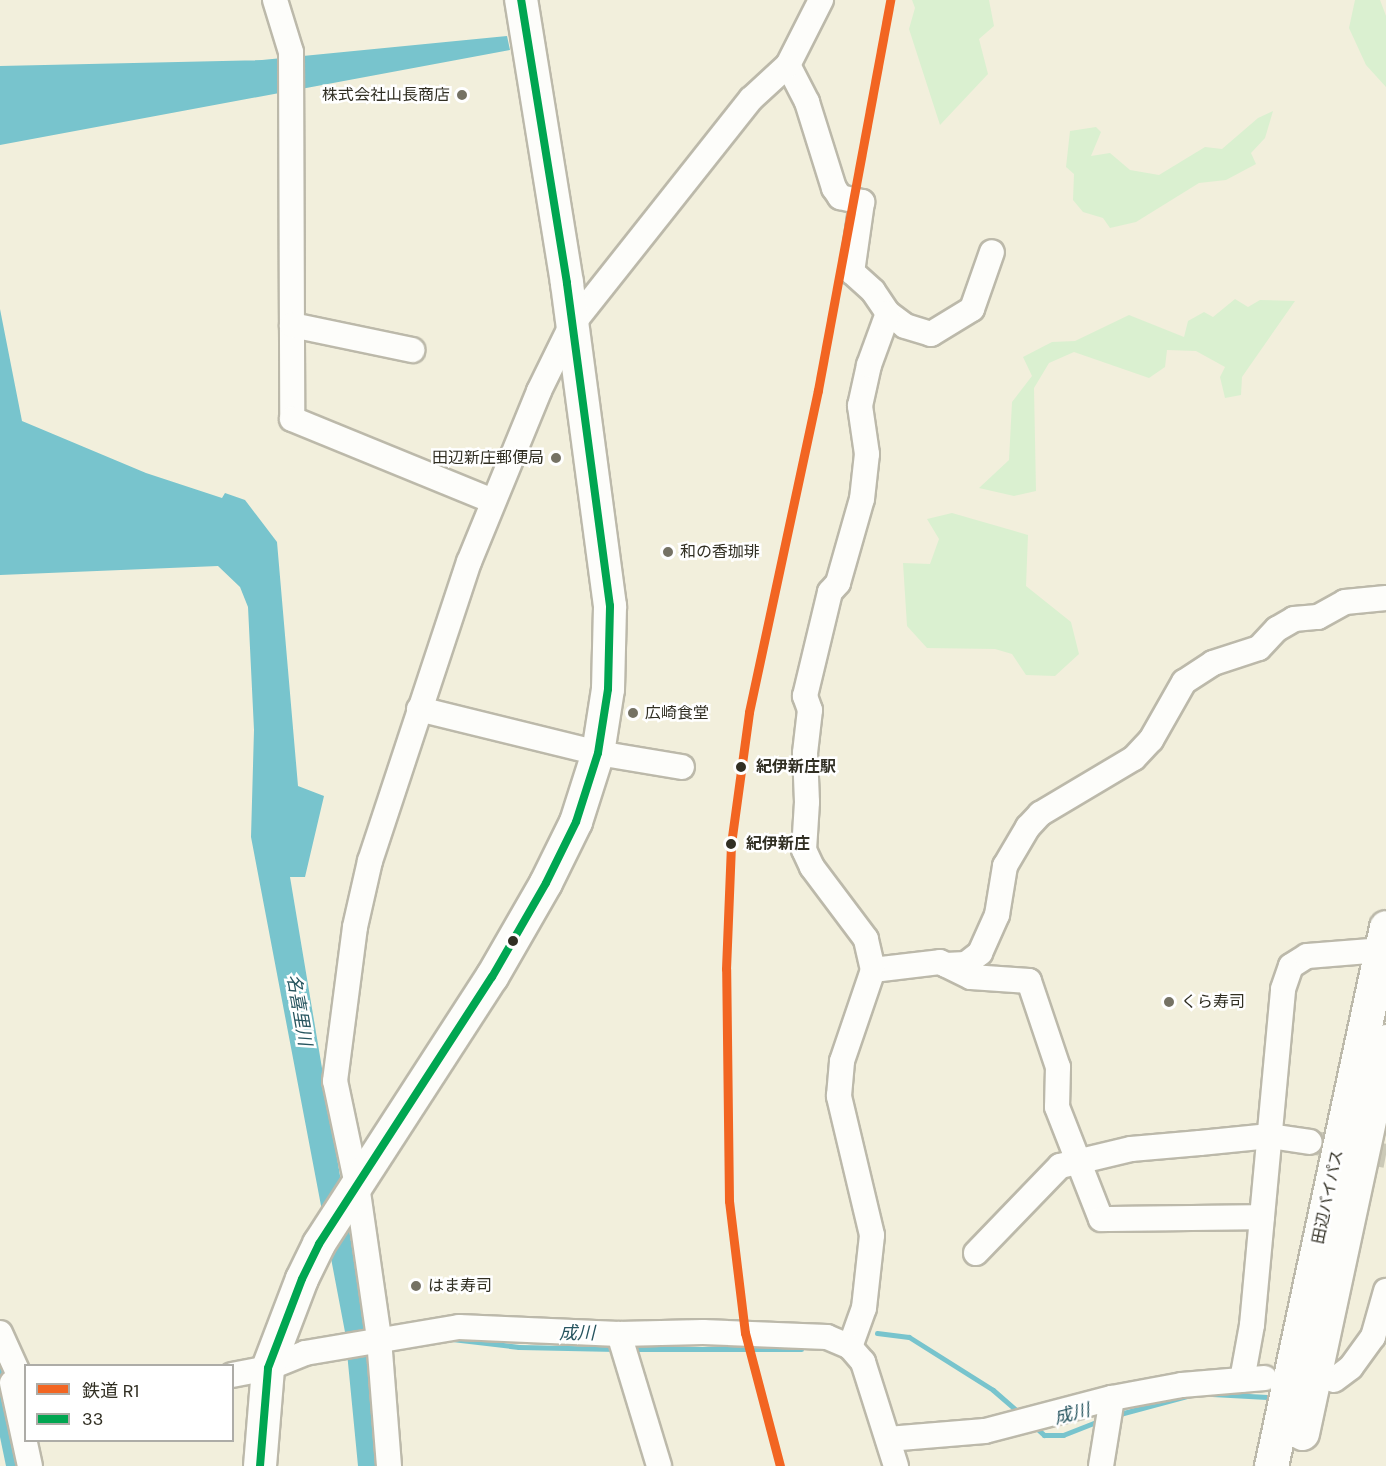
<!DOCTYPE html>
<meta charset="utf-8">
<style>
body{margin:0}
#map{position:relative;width:1386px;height:1466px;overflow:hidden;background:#f2efdc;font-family:"DM Sans","Noto Sans JP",sans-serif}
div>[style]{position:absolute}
.green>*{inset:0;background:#daf0d0}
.water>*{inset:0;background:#78c4cd}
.stream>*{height:5px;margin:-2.5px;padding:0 2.5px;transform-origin:2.5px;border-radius:2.5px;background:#78c4cd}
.minor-tunnel>*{height:24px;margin-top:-12px;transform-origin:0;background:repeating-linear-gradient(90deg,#cbc9b7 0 24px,transparent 0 36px)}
.roads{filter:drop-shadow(2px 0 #bcb9aa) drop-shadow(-2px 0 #bcb9aa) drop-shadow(0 2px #bcb9aa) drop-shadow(0 -2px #bcb9aa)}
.minor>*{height:24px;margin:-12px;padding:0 12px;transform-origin:12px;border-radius:12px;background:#fdfdfa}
.major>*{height:32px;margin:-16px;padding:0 16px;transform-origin:16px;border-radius:16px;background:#fdfdfa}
.highway>*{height:33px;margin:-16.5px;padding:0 16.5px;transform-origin:16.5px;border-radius:16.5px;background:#fdfdfa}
.bus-1>*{height:8px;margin:-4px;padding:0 4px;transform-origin:4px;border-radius:4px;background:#00a651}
.rail-1>*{height:9px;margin:-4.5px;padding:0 4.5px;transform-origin:4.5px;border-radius:4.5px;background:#f26522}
.dots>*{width:16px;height:16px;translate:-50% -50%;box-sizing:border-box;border:3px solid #fff;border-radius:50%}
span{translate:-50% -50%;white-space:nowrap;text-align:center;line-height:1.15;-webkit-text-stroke:5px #fff;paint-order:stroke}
.poi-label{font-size:16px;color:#312f23}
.right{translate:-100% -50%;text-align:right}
.left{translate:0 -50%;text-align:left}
.stop-label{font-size:16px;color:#312f23;font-weight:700}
.street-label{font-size:16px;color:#312f23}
.water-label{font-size:18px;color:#27555f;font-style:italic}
.legend{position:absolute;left:24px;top:1364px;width:210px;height:78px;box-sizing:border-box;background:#fff;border:2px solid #adaca7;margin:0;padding:8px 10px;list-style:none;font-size:18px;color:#312f23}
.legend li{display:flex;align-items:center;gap:12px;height:30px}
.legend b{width:30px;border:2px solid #adaca7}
</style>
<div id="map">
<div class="green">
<div style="clip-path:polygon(912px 0,989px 0,994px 26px,979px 39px,988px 74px,940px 125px,909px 29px,915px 8px)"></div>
<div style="clip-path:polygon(1355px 0,1380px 0,1386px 16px,1386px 87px,1366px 65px,1349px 28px)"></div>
<div style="clip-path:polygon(1273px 111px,1265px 138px,1251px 153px,1256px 164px,1226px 180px,1199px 183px,1136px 222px,1110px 228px,1103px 218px,1083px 212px,1073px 200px,1074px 174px,1066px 167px,1070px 131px,1096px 127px,1101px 132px,1091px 156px,1110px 153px,1130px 170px,1159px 175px,1205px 147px,1222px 149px,1258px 118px)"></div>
<div style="clip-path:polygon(1235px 299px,1248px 307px,1260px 300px,1295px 301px,1242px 377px,1241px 395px,1225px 398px,1220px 377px,1225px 367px,1196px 351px,1167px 350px,1165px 367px,1149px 378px,1074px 352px,1049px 363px,1034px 388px,1036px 491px,1014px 496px,979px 488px,1009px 460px,1012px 402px,1032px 376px,1023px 357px,1052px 342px,1075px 341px,1129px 315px,1184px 337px,1188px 321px,1204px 312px,1213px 317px)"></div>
<div style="clip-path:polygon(952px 513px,1028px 535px,1026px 586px,1071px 622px,1079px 654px,1055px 676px,1026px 675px,1012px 654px,995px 649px,927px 648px,907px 626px,903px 563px,930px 564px,939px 539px,927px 519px)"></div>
</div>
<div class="water">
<div style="clip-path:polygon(507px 36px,510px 50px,0 145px,0 66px,262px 60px)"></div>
<div style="clip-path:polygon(0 309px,22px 421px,146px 473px,222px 498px,225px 493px,245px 500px,277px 542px,298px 786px,324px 796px,305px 877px,290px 877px,364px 1319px,380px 1466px,358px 1466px,345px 1332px,251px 837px,254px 730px,248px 607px,240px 587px,218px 566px,0 575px)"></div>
<div style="clip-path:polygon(0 1346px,26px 1466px,6px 1466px,0 1437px)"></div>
</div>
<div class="stream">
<div style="left:877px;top:1333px;width:32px;rotate:7deg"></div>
<div style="left:909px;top:1337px;width:99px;rotate:32.2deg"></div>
<div style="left:993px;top:1390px;width:38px;rotate:41deg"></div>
<div style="left:452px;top:1339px;width:67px;rotate:6.8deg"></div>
<div style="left:519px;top:1347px;width:97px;rotate:1.2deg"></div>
<div style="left:631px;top:1349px;width:170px"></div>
<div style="left:1212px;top:1394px;width:55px;rotate:3.1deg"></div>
<div style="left:1116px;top:1415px;width:78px;rotate:-14.9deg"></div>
<div style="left:1033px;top:1425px;width:15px;rotate:42deg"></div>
<div style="left:1044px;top:1435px;width:19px"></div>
<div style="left:1063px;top:1435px;width:41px;rotate:-21.5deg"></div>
</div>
<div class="minor-tunnel">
<div style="left:1310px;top:1142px;width:77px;rotate:10.4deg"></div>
</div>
<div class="roads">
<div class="minor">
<div style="left:275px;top:0;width:54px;rotate:72.9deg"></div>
<div style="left:291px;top:52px;width:367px;rotate:89.8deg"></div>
<div style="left:292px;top:419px;width:217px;rotate:22.2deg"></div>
<div style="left:788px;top:65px;width:42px;rotate:62.8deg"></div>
<div style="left:807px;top:102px;width:90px;rotate:72.6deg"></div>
<div style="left:834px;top:188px;width:11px;rotate:56deg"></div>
<div style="left:840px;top:197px;width:23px;rotate:13deg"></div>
<div style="left:862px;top:202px;width:71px;rotate:98.1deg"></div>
<div style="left:852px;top:272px;width:28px;rotate:42deg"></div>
<div style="left:873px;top:291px;width:27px;rotate:56deg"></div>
<div style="left:888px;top:313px;width:21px;rotate:37deg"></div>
<div style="left:905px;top:326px;width:27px;rotate:17deg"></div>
<div style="left:931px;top:334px;width:48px;rotate:-31.4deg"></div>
<div style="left:972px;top:309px;width:60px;rotate:-70.7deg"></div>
<div style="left:292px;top:325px;width:123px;rotate:11.8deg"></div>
<div style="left:419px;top:709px;width:184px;rotate:13.8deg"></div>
<div style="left:598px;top:753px;width:85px;rotate:9.5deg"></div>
<div style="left:946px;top:965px;width:20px;rotate:-3deg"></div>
<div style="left:966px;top:964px;width:18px;rotate:-38deg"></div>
<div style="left:980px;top:953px;width:42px;rotate:-65.9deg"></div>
<div style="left:997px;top:915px;width:50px;rotate:-80.7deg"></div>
<div style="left:1005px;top:866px;width:45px;rotate:-59.5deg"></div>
<div style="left:1028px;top:827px;width:18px;rotate:-47deg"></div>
<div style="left:1040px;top:814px;width:109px;rotate:-30.8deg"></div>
<div style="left:1134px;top:758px;width:25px;rotate:-47deg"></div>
<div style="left:1151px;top:740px;width:67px;rotate:-60.4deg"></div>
<div style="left:1184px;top:682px;width:35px;rotate:-33deg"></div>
<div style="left:1213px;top:663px;width:48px;rotate:-18.1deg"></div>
<div style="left:1259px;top:648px;width:26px;rotate:-47deg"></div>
<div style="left:1277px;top:629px;width:20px;rotate:-30deg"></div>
<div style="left:1294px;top:619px;width:24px;rotate:-5deg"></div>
<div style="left:1318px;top:617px;width:31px;rotate:-29deg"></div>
<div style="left:1345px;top:602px;width:41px;rotate:-5.6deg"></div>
<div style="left:873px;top:970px;width:67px;rotate:-6.8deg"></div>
<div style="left:940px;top:962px;width:34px;rotate:26deg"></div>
<div style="left:971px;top:977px;width:58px;rotate:3.9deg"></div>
<div style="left:1029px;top:981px;width:91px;rotate:71.4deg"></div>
<div style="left:1058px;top:1067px;width:40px;rotate:91.4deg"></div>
<div style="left:1057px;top:1107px;width:120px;rotate:68.6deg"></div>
<div style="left:1101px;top:1219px;width:161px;rotate:-0.7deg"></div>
<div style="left:976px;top:1253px;width:121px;rotate:-46deg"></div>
<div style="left:1060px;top:1166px;width:73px;rotate:-13.5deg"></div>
<div style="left:1131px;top:1149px;width:69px;rotate:-5deg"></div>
<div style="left:1200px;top:1143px;width:70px;rotate:-5.7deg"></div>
<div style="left:1270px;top:1136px;width:40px;rotate:8.5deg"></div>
<div style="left:0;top:1333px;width:48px;rotate:65.6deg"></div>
<div style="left:619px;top:1334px;width:138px;rotate:73.1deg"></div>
<div style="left:850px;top:1347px;width:41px;rotate:-70.3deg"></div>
<div style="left:864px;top:1308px;width:73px;rotate:-83.7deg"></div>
<div style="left:872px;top:1235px;width:143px;rotate:-103.4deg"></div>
<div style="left:839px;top:1096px;width:35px;rotate:-85deg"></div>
<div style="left:842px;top:1061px;width:96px;rotate:-71.2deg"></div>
<div style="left:873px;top:970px;width:32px;rotate:-103deg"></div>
<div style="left:866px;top:939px;width:90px;rotate:-126.9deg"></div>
<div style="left:812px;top:867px;width:19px;rotate:-115deg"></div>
<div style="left:804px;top:850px;width:48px;rotate:-86.4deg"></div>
<div style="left:807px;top:802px;width:49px;rotate:-92.3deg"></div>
<div style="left:805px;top:753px;width:43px;rotate:-83.4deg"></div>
<div style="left:810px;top:710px;width:15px;rotate:-110deg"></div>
<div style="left:805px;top:696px;width:107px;rotate:-76.5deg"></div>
<div style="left:830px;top:592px;width:12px;rotate:-48deg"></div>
<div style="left:838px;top:583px;width:87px;rotate:-74.1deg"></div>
<div style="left:862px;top:499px;width:45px;rotate:-83.7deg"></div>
<div style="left:867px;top:454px;width:49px;rotate:-98.3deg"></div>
<div style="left:860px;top:406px;width:42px;rotate:-77.6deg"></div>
<div style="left:869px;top:365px;width:55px;rotate:-69.9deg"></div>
<div style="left:232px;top:1375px;width:37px;rotate:-11deg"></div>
<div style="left:268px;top:1368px;width:40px;rotate:-22deg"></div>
<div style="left:305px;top:1353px;width:156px;rotate:-9.6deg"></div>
<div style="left:459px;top:1327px;width:160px;rotate:2.5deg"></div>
<div style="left:619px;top:1334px;width:84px;rotate:-1.4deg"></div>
<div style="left:703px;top:1332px;width:124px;rotate:2.3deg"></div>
<div style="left:827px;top:1337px;width:25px;rotate:23deg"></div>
<div style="left:850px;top:1347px;width:20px;rotate:49deg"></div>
<div style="left:863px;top:1362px;width:109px;rotate:72.4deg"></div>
<div style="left:1242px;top:1380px;width:56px;rotate:-79.7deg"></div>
<div style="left:1252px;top:1325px;width:337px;rotate:-84.7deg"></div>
<div style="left:1283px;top:989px;width:24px;rotate:-71deg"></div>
<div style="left:1291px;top:966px;width:19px;rotate:-32deg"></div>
<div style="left:1307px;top:956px;width:74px;rotate:-4.6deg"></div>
<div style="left:1334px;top:1380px;width:21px;rotate:-37deg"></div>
<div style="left:1351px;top:1367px;width:37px;rotate:-54deg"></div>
<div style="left:1373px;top:1337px;width:48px;rotate:-74.2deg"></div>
<div style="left:12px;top:1383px;width:85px;rotate:77.8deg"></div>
<div style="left:888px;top:1439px;width:97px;rotate:-4.7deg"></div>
<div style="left:985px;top:1431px;width:131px;rotate:-14.6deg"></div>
<div style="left:1112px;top:1398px;width:71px;rotate:-10.5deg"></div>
<div style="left:1182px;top:1385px;width:83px;rotate:-4.8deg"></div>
<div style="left:389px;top:1466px;width:128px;rotate:-94.5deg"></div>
<div style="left:379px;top:1338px;width:155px;rotate:-98.2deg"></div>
<div style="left:357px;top:1185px;width:106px;rotate:-101.9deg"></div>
<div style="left:335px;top:1081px;width:155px;rotate:-82.6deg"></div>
<div style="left:355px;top:927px;width:68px;rotate:-77.2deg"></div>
<div style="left:370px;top:861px;width:315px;rotate:-71.7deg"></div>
<div style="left:469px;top:562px;width:185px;rotate:-67.7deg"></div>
<div style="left:539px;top:391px;width:72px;rotate:-63.8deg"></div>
<div style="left:571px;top:326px;width:290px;rotate:-51.6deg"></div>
<div style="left:751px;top:99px;width:50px;rotate:-42.6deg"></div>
<div style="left:788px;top:65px;width:73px;rotate:-63.1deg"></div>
<div style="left:1101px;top:1466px;width:69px;rotate:-80.8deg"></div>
</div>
<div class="major">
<div style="left:260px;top:1466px;width:98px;rotate:-85.3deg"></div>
<div style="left:268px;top:1368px;width:95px;rotate:-69.1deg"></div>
<div style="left:302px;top:1279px;width:39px;rotate:-64deg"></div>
<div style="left:319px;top:1244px;width:318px;rotate:-57.1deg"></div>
<div style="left:492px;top:977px;width:108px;rotate:-60.1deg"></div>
<div style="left:546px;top:883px;width:68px;rotate:-63.8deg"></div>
<div style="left:576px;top:822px;width:72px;rotate:-72.3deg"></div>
<div style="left:598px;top:753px;width:65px;rotate:-81.1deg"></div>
<div style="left:608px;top:689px;width:83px;rotate:-88.6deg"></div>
<div style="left:610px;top:606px;width:326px;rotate:-97.6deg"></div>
<div style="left:567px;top:283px;width:287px;rotate:-99.2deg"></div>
</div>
<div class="highway">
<div style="left:1302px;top:1433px;width:401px;rotate:-77.9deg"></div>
<div style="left:1271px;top:1466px;width:551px;rotate:-77.96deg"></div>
</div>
</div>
<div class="bus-1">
<div style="left:260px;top:1466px;width:98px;rotate:-85.3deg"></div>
<div style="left:268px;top:1368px;width:95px;rotate:-69.1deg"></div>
<div style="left:302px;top:1279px;width:39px;rotate:-64deg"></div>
<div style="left:319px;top:1244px;width:318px;rotate:-57.1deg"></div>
<div style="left:492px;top:977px;width:108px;rotate:-60.1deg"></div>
<div style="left:546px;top:883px;width:68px;rotate:-63.8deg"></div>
<div style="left:576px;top:822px;width:72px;rotate:-72.3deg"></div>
<div style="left:598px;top:753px;width:65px;rotate:-81.1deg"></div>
<div style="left:608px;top:689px;width:83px;rotate:-88.6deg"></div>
<div style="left:610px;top:606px;width:326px;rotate:-97.6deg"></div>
<div style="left:567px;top:283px;width:287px;rotate:-99.2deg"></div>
</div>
<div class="rail-1">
<div style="left:780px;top:1466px;width:138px;rotate:-104.7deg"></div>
<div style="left:745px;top:1333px;width:133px;rotate:-96.9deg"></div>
<div style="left:729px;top:1201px;width:232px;rotate:-90.7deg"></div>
<div style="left:726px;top:969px;width:125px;rotate:-87.7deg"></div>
<div style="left:731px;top:844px;width:133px;rotate:-82.2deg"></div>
<div style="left:749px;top:712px;width:329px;rotate:-77.9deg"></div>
<div style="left:818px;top:390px;width:397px;rotate:-79.5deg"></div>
</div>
<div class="dots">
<div style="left:462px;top:95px;background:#757264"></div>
<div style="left:556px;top:458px;background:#757264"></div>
<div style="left:668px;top:552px;background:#757264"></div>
<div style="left:633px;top:713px;background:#757264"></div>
<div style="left:741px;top:767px;background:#312f23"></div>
<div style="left:731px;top:844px;background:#312f23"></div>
<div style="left:513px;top:941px;background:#312f23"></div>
<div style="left:1169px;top:1002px;background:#757264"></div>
<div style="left:416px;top:1286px;background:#757264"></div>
</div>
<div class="poi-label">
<span class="right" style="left:450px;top:95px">株式会社山長商店</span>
<span class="right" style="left:544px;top:458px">田辺新庄郵便局</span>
<span class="left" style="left:680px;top:552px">和の香珈琲</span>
<span class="left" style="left:645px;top:713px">広崎食堂</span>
<span class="left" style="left:1181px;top:1002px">くら寿司</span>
<span class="left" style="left:428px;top:1286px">はま寿司</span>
</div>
<div class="stop-label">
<span class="left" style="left:756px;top:767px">紀伊新庄駅</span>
<span class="left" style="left:746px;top:844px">紀伊新庄</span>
</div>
<div class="street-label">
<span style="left:1328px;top:1197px;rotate:-78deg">田辺バイパス</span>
</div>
<div class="water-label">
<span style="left:299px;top:1010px;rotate:80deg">名喜里川</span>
<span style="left:577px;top:1333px">成川</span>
<span style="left:1072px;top:1414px;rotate:-14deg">成川</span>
</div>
<ul class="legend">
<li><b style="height:8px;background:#f26522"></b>鉄道 R1</li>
<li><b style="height:8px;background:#00a651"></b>33</li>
</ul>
</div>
